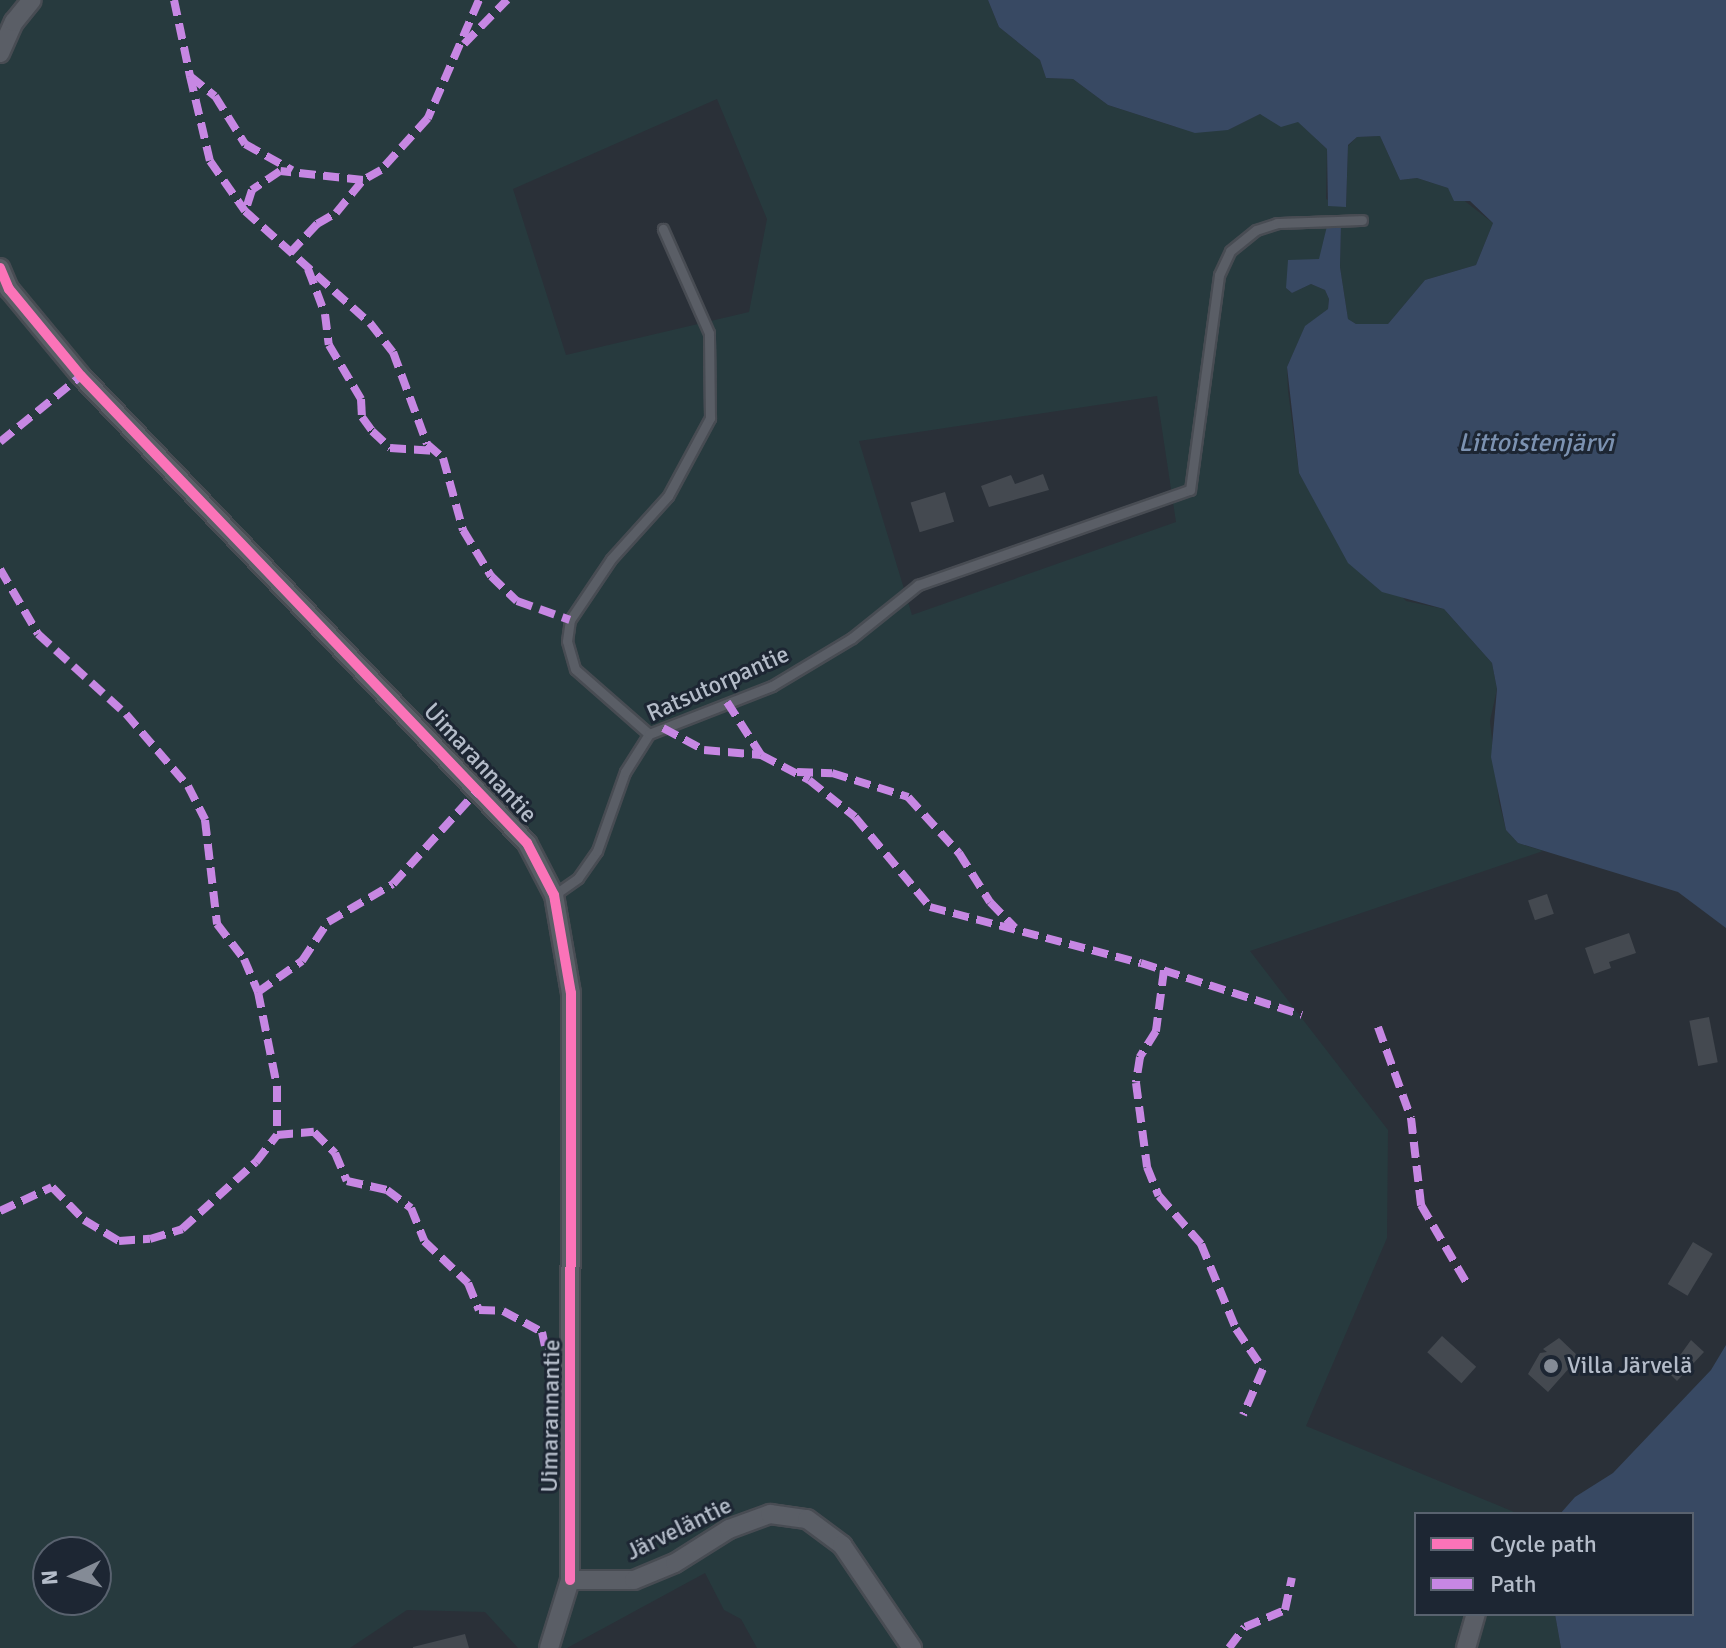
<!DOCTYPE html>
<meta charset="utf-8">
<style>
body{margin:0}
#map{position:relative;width:1726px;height:1648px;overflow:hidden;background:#2a3038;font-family:Signika,sans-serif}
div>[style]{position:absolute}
.green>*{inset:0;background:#273a3e}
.water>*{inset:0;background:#384963}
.building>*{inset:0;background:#444950;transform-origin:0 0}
.roads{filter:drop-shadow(2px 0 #484c53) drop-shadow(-2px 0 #484c53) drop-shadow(0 2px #484c53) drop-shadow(0 -2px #484c53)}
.service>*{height:9px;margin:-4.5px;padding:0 4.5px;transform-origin:4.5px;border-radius:4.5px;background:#5a5e66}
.minor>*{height:18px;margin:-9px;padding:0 9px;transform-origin:9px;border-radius:9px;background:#5a5e66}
.quiet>*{height:8px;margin-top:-4px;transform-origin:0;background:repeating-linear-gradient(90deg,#c787e3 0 16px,transparent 0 24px)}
.cycleway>*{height:10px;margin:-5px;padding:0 5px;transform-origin:5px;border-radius:5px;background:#fb73b8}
.dots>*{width:22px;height:22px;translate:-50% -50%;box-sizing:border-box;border:4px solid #1d2633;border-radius:50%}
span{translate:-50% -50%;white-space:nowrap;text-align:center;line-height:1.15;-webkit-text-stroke:6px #1d2633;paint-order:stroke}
.street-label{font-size:24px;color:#b4bcc9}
.poi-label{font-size:24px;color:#b4bcc9}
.left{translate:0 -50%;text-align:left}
.water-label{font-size:26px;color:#7c92b1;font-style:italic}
.legend{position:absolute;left:1414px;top:1512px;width:280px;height:104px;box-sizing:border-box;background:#1d2633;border:2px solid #59626f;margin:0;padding:10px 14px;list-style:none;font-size:24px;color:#b4bcc9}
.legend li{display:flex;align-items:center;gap:16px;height:40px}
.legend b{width:40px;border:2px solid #59626f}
.north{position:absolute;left:32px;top:1536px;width:80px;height:80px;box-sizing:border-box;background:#1d2633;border:2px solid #59626f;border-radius:50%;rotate:266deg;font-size:22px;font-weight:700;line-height:32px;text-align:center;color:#b4bcc9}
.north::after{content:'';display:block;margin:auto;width:28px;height:36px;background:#848b96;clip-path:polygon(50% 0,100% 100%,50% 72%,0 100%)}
</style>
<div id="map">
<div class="green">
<div style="clip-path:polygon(evenodd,0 0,988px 0,999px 27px,1040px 60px,1046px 78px,1073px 79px,1108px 105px,1176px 127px,1228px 130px,1260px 114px,1298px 121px,1327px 149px,1326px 199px,1346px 207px,1348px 146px,1357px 137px,1380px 136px,1400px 180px,1417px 178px,1448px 188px,1493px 223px,1476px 265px,1425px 280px,1388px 324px,1356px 324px,1348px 319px,1340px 267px,1341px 225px,1319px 260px,1306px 260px,1286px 288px,1292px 293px,1311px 284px,1325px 290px,1329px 299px,1328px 309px,1305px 327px,1287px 367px,1288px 391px,1299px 473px,1314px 499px,1406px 601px,1444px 609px,1492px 663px,1497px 689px,1490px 721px,1499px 802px,1506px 830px,1518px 843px,1543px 851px,1250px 951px,1388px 1130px,1387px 1238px,1306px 1426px,1519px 1514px,1416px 1514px,1416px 1614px,1555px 1614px,1561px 1648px,757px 1648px,741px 1619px,724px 1610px,705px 1573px,567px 1648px,518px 1648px,485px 1612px,407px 1610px,350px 1648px,0 1648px,0 0,717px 99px,767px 219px,749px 312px,566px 355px,513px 189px,717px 99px,0 0,1157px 396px,1176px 522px,912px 615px,859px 441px,1157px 396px,0 0,48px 1552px,96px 1552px,96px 1600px,48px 1600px,48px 1552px)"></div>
</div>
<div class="water">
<div style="clip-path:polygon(988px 0,1726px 0,1726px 928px,1678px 892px,1518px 843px,1506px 830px,1491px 757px,1497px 689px,1492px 663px,1444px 609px,1382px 592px,1348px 563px,1299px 473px,1287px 367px,1305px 326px,1328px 309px,1329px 299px,1325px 290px,1311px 284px,1292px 293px,1286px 288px,1288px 260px,1319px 259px,1327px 226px,1341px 224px,1340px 267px,1348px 319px,1356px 324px,1388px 324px,1425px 280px,1476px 265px,1493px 223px,1470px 201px,1454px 201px,1448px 188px,1417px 178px,1400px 180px,1380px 136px,1357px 137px,1348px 145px,1346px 207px,1328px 206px,1327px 149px,1298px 122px,1281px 127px,1260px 114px,1228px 130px,1195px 133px,1108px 105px,1073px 79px,1046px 78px,1040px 60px,999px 27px)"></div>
<div style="clip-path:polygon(1726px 1345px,1726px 1648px,1561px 1648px,1555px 1614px,1692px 1614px,1692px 1514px,1560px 1514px,1575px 1497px,1613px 1473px,1711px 1370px)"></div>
</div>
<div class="building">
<div style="clip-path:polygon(1043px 474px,1049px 490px,989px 507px,981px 486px,1011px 475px,1015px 484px)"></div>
<div style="left:945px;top:492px;width:31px;height:36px;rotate:73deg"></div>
<div style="left:1547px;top:894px;width:21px;height:20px;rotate:71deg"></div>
<div style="clip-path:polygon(1629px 933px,1636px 953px,1609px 962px,1611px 968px,1594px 974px,1585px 948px)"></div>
<div style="left:1709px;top:1017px;width:46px;height:20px;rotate:79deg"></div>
<div style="left:1693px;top:1242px;width:23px;height:49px;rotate:31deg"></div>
<div style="left:1442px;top:1336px;width:46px;height:22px;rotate:42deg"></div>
<div style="clip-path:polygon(1559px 1338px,1579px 1357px,1548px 1392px,1528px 1374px,1540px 1353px,1547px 1352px,1543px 1349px)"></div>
<div style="clip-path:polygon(1691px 1340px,1704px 1352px,1677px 1381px,1668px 1372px)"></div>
<div style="clip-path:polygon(465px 1634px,469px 1648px,413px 1648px,413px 1647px)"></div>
</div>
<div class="roads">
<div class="service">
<div style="left:649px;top:734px;width:98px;rotate:-138.7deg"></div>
<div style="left:575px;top:669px;width:29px;rotate:-106deg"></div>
<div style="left:567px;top:641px;width:21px;rotate:-82deg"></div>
<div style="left:570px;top:620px;width:73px;rotate:-56.1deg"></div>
<div style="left:611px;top:559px;width:85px;rotate:-47.9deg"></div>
<div style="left:668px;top:496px;width:89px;rotate:-61.7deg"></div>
<div style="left:710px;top:418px;width:85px;rotate:-90.7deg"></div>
<div style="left:709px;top:333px;width:114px;rotate:-113.9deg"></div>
<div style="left:554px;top:895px;width:29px;rotate:-35deg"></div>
<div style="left:578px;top:878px;width:33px;rotate:-55deg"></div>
<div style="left:597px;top:851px;width:84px;rotate:-70.5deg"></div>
<div style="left:625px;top:772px;width:45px;rotate:-57.7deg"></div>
<div style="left:649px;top:734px;width:132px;rotate:-21.3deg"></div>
<div style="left:772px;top:686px;width:93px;rotate:-31deg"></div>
<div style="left:852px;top:638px;width:85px;rotate:-38.8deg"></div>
<div style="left:918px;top:585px;width:288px;rotate:-19.3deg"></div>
<div style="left:1190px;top:490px;width:217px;rotate:-82.3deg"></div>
<div style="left:1219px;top:275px;width:26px;rotate:-65deg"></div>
<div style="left:1230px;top:251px;width:33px;rotate:-39deg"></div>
<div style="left:1256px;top:230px;width:22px;rotate:-18deg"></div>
<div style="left:1277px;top:223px;width:85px;rotate:-2deg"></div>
</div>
<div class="minor">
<div style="left:0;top:53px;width:34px;rotate:-66deg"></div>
<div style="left:14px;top:22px;width:28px;rotate:-51deg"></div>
<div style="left:0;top:268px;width:23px;rotate:67deg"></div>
<div style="left:9px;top:289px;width:113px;rotate:50.4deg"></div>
<div style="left:81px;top:376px;width:646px;rotate:46.32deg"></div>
<div style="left:527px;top:843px;width:59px;rotate:62.6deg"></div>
<div style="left:554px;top:895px;width:99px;rotate:80.2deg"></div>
<div style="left:571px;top:993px;width:587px;rotate:90.1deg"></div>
<div style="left:549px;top:1648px;width:71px;rotate:-72.8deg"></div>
<div style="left:570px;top:1580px;width:64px"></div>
<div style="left:634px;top:1580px;width:44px;rotate:-22.5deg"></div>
<div style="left:675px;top:1563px;width:64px;rotate:-32.2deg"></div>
<div style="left:729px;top:1529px;width:44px;rotate:-20.1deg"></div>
<div style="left:770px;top:1514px;width:37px;rotate:8deg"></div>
<div style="left:807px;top:1519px;width:44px;rotate:36.6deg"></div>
<div style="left:842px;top:1545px;width:125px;rotate:55.8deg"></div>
<div style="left:1466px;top:1648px;width:35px;rotate:-74deg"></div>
</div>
</div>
<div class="quiet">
<div style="left:174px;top:0;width:78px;rotate:78.1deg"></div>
<div style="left:190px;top:76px;width:32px;rotate:39deg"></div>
<div style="left:215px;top:96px;width:57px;rotate:58deg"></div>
<div style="left:245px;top:144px;width:54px;rotate:29deg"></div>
<div style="left:479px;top:0;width:129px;rotate:113.4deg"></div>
<div style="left:428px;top:118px;width:70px;rotate:132.1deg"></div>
<div style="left:381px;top:170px;width:21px;rotate:151deg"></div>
<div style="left:363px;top:180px;width:83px;rotate:-173.8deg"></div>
<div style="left:280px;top:171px;width:34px;rotate:146deg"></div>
<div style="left:252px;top:190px;width:22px;rotate:108deg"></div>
<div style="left:245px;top:211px;width:168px;rotate:41.9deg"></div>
<div style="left:370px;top:323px;width:37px;rotate:52deg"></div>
<div style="left:393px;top:352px;width:98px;rotate:69.7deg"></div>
<div style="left:427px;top:444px;width:21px;rotate:41deg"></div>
<div style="left:443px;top:458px;width:75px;rotate:74.5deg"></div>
<div style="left:463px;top:530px;width:54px;rotate:58.7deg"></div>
<div style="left:491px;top:576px;width:36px;rotate:44deg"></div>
<div style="left:517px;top:601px;width:56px;rotate:19.7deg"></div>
<div style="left:464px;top:44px;width:62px;rotate:-45.7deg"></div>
<div style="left:190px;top:76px;width:87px;rotate:76.8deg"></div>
<div style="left:210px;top:161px;width:61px;rotate:55deg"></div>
<div style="left:290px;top:253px;width:40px;rotate:-47deg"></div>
<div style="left:317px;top:224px;width:22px;rotate:-30deg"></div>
<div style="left:336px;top:213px;width:43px;rotate:-50.7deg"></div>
<div style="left:308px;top:269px;width:48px;rotate:69.3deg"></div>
<div style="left:325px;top:314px;width:31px;rotate:83deg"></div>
<div style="left:329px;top:345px;width:63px;rotate:59.3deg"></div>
<div style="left:361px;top:399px;width:18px;rotate:87deg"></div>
<div style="left:362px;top:417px;width:17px;rotate:54deg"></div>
<div style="left:372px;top:431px;width:25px;rotate:43deg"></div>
<div style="left:390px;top:448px;width:46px;rotate:3.7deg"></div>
<div style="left:0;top:442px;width:104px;rotate:-39.2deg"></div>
<div style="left:0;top:569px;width:75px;rotate:59.7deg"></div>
<div style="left:38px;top:634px;width:119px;rotate:42.3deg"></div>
<div style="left:126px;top:714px;width:95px;rotate:49.3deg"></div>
<div style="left:188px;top:786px;width:38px;rotate:63deg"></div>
<div style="left:205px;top:820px;width:105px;rotate:83.4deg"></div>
<div style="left:217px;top:924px;width:44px;rotate:52.4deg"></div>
<div style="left:244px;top:959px;width:36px;rotate:67deg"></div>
<div style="left:258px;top:992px;width:96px;rotate:78.6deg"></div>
<div style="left:277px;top:1086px;width:49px;rotate:90deg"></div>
<div style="left:727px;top:702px;width:63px;rotate:57.3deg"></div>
<div style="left:663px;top:728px;width:47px;rotate:28.2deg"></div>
<div style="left:704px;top:750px;width:57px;rotate:5deg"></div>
<div style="left:761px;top:755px;width:54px;rotate:27.5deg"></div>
<div style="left:809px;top:780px;width:59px;rotate:38.8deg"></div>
<div style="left:855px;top:817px;width:117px;rotate:50.2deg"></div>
<div style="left:930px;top:907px;width:218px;rotate:14.9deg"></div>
<div style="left:1141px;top:963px;width:169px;rotate:17.9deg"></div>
<div style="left:797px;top:772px;width:35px;rotate:2deg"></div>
<div style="left:832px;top:773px;width:80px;rotate:17.5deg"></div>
<div style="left:908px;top:797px;width:76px;rotate:47.7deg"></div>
<div style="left:959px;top:853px;width:58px;rotate:57.7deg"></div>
<div style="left:990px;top:902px;width:36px;rotate:46deg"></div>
<div style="left:1164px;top:970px;width:62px;rotate:97.5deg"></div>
<div style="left:1156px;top:1031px;width:31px;rotate:122deg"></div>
<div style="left:1140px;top:1057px;width:26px;rotate:99deg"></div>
<div style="left:1136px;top:1083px;width:85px;rotate:82.5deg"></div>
<div style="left:1147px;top:1167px;width:31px;rotate:68deg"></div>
<div style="left:1159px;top:1196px;width:64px;rotate:48.8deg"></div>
<div style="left:1201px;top:1244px;width:92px;rotate:67.6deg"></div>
<div style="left:1236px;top:1329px;width:48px;rotate:56deg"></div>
<div style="left:1263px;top:1369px;width:50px;rotate:113.5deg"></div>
<div style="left:258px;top:992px;width:54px;rotate:-35.2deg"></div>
<div style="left:302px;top:961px;width:47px;rotate:-56.3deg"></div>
<div style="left:328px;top:922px;width:75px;rotate:-30.3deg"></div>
<div style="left:393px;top:884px;width:127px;rotate:-47.9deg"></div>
<div style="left:1378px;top:1027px;width:97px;rotate:70.1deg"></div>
<div style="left:1411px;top:1118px;width:88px;rotate:83.4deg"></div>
<div style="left:1421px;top:1205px;width:89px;rotate:59.7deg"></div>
<div style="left:0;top:1211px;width:57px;rotate:-24.8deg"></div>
<div style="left:52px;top:1187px;width:46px;rotate:45.9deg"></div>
<div style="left:84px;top:1220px;width:41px;rotate:31deg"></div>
<div style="left:119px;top:1241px;width:31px;rotate:-4deg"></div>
<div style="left:150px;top:1239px;width:34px;rotate:-17deg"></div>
<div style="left:182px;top:1229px;width:100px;rotate:-42.2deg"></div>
<div style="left:256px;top:1162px;width:34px;rotate:-52deg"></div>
<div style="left:277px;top:1135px;width:37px;rotate:-5deg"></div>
<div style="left:314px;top:1132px;width:30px;rotate:45deg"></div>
<div style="left:335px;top:1153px;width:30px;rotate:67deg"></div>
<div style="left:347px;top:1181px;width:41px;rotate:12.7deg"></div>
<div style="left:387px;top:1190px;width:30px;rotate:37deg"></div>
<div style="left:411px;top:1208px;width:35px;rotate:68deg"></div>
<div style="left:424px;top:1241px;width:61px;rotate:43.7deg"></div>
<div style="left:468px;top:1283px;width:29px;rotate:68deg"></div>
<div style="left:479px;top:1310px;width:24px;rotate:2deg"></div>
<div style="left:503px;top:1311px;width:44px;rotate:28.3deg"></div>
<div style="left:542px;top:1332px;width:14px;rotate:78deg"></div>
<div style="left:545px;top:1346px;width:27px;rotate:-2deg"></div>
<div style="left:1229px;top:1648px;width:26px;rotate:-53deg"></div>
<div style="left:1245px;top:1627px;width:43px;rotate:-23deg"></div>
<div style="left:1285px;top:1610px;width:33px;rotate:-78deg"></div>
</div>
<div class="cycleway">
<div style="left:0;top:268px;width:23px;rotate:67deg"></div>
<div style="left:9px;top:289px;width:113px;rotate:50.4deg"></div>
<div style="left:81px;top:376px;width:646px;rotate:46.32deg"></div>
<div style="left:527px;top:843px;width:59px;rotate:62.6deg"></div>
<div style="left:554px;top:895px;width:99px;rotate:80.2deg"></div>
<div style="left:571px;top:993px;width:587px;rotate:90.1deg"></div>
</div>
<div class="dots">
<div style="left:1551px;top:1366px;background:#848b96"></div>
</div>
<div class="street-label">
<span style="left:718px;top:684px;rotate:-24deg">Ratsutorpantie</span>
<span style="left:480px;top:763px;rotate:47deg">Uimarannantie</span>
<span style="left:551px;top:1416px;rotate:-89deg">Uimarannantie</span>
<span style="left:679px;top:1529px;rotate:-26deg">Järveläntie</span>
</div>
<div class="poi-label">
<span class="left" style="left:1567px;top:1366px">Villa Järvelä</span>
</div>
<div class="water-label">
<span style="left:1536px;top:444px">Littoistenjärvi</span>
</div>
<ul class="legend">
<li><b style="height:10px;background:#fb73b8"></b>Cycle path</li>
<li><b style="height:10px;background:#c787e3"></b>Path</li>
</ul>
<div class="north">N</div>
</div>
